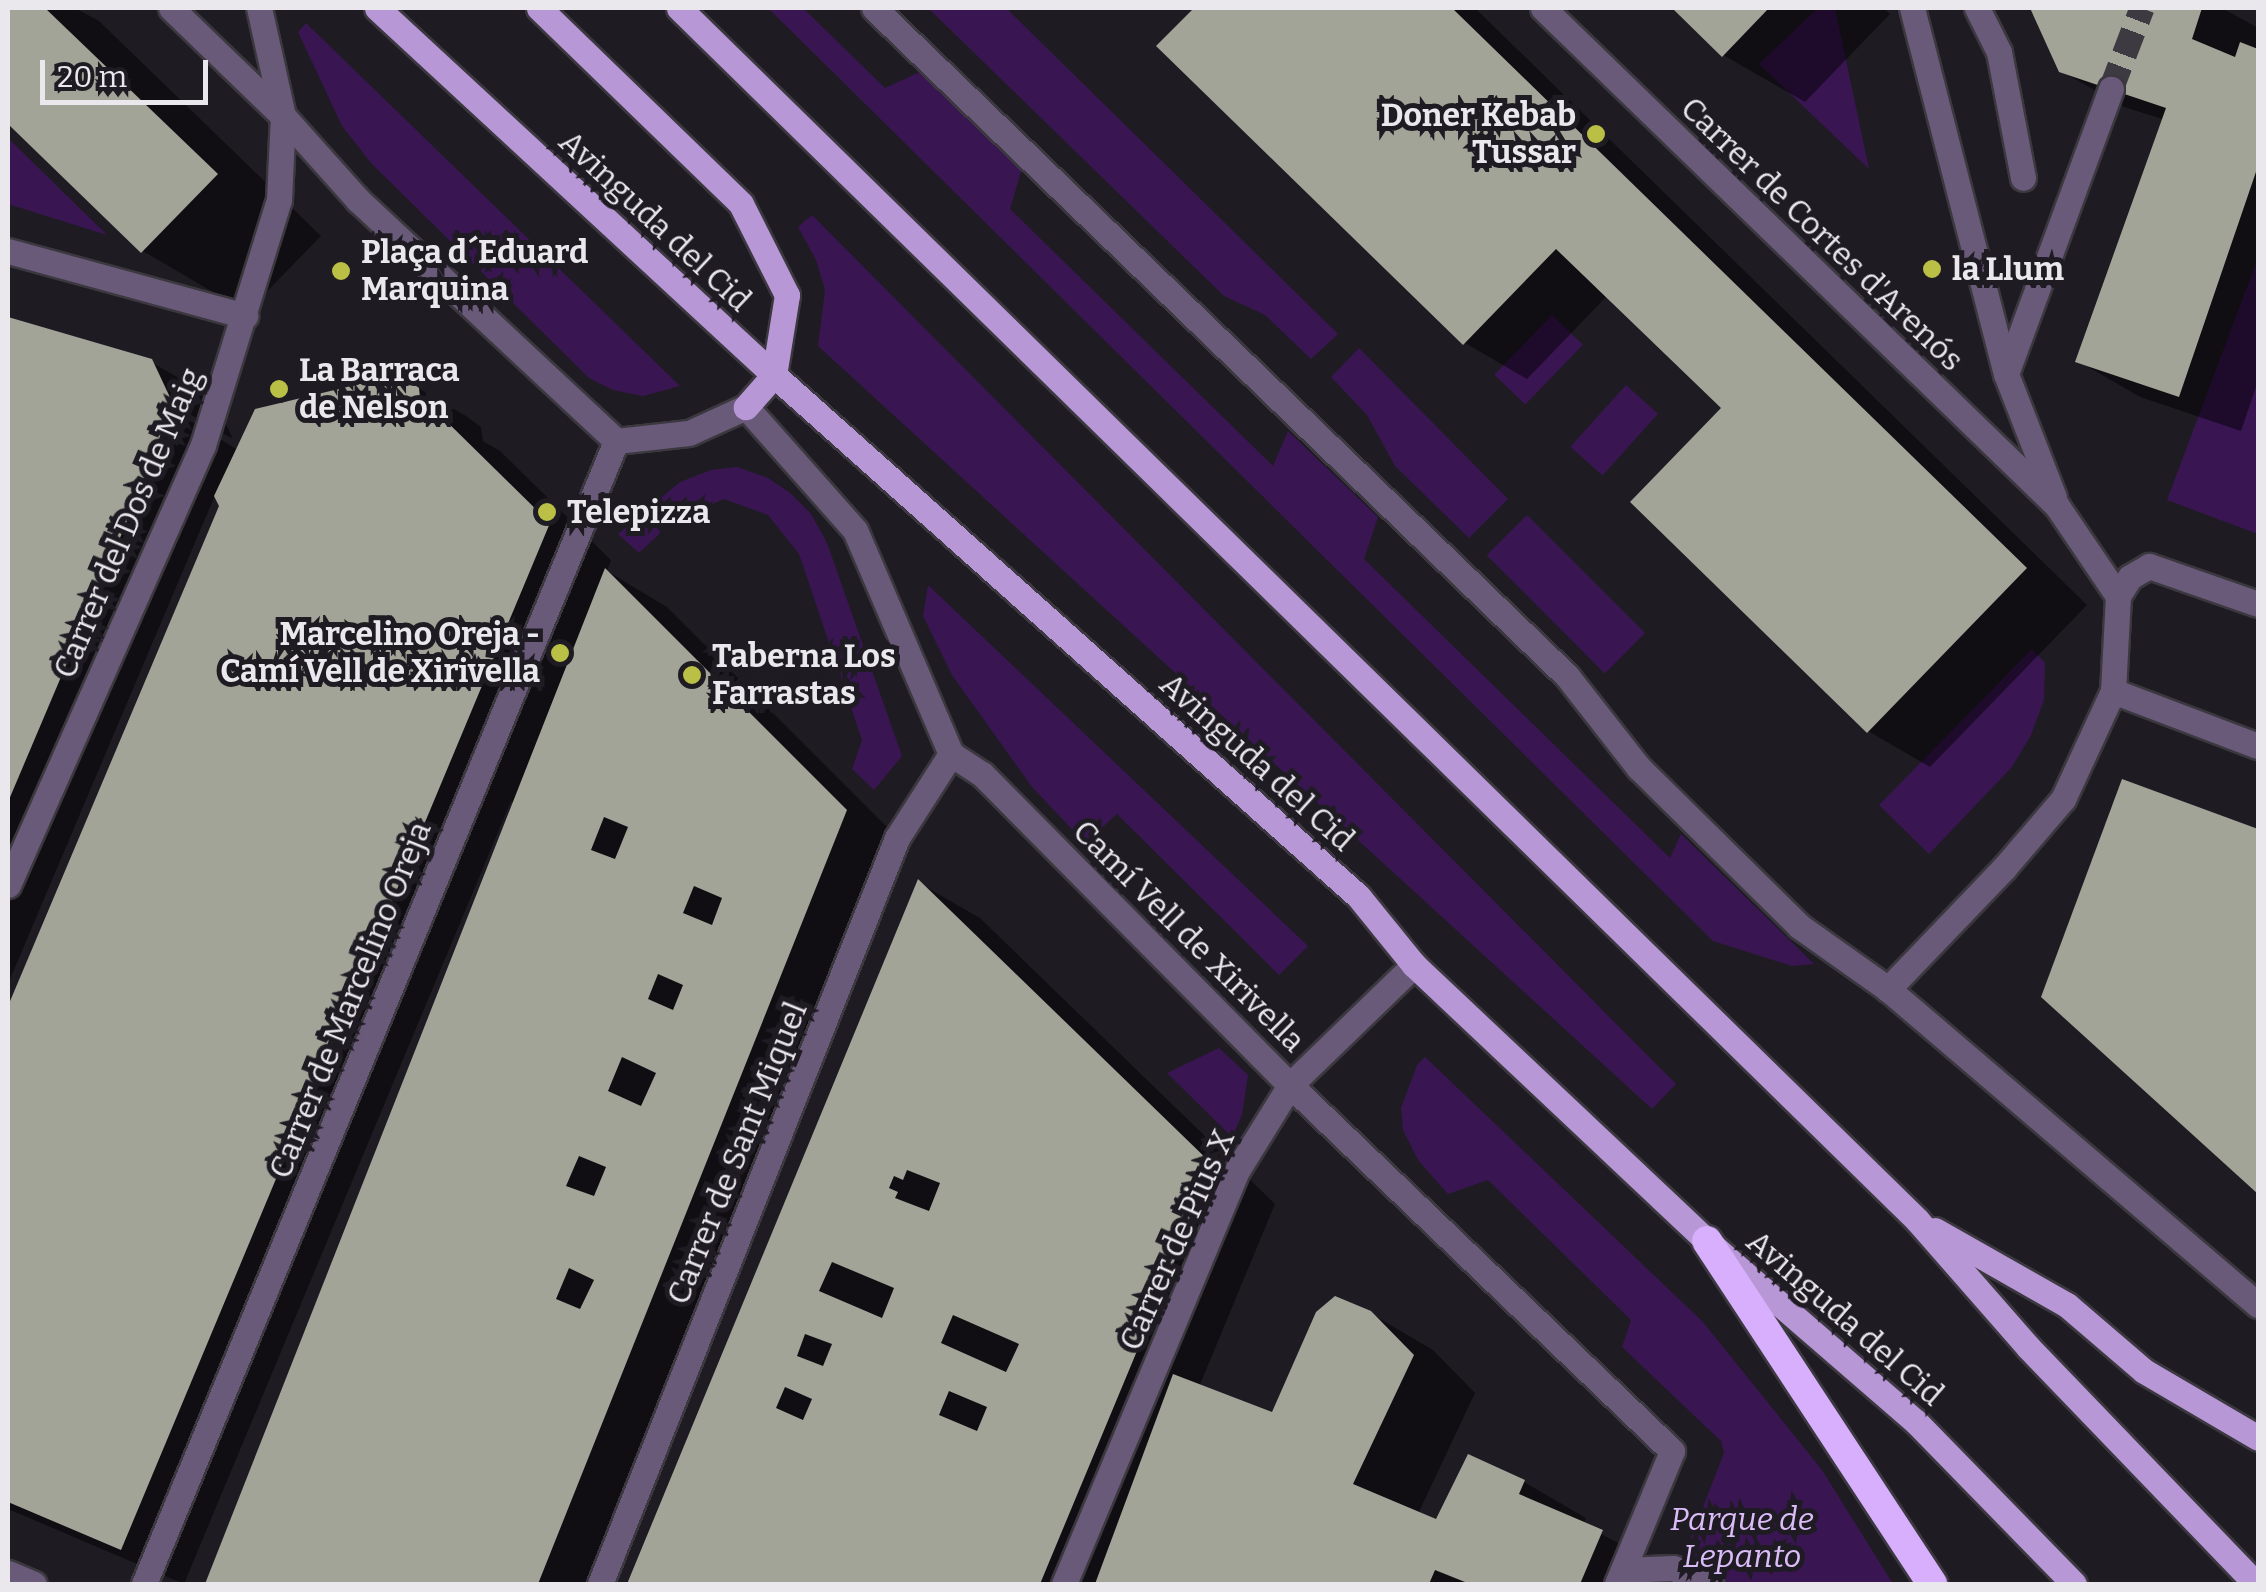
<!DOCTYPE html>
<meta charset="utf-8">
<style>
body{margin:0}
#map{position:relative;width:2266px;height:1592px;overflow:hidden;background:#1f1b23;font-family:Bitter,serif}
div>[style]{position:absolute}
.green>*{inset:0;background:#391652;transform-origin:0 0}
.shadow>*{inset:0;background:#0007}
.building>*{inset:0;background:#a2a498}
.minor-tunnel>*{height:25px;margin-top:-12.5px;transform-origin:0;background:repeating-linear-gradient(90deg,#3d3a41 0 25px,transparent 0 37px)}
.roads{filter:drop-shadow(2px 0 #3b383f) drop-shadow(-2px 0 #3b383f) drop-shadow(0 2px #3b383f) drop-shadow(0 -2px #3b383f)}
.minor>*{height:25px;margin:-12.5px;padding:0 12.5px;transform-origin:12.5px;border-radius:12.5px;background:#6a5a79}
.major>*{height:25px;margin:-12.5px;padding:0 12.5px;transform-origin:12.5px;border-radius:12.5px;background:#b897d7}
.highway>*{height:30px;margin:-15px;padding:0 15px;transform-origin:15px;border-radius:15px;background:#d8affd}
.dots>*{width:28px;height:28px;translate:-50% -50%;box-sizing:border-box;border:5px solid #1f1b23;border-radius:50%}
span{translate:-50% -50%;white-space:nowrap;text-align:center;line-height:1.15;-webkit-text-stroke:10px #1f1b23;paint-order:stroke}
.poi-label{font-size:32px;color:#eae7ed;font-weight:700}
.right{translate:-100% -50%;text-align:right}
.left{translate:0 -50%;text-align:left}
.street-label{font-size:32px;color:#eae7ed}
.park-label{font-size:32px;color:#dabcf7;font-style:italic}
.frame{position:absolute;inset:0;border:10px solid #eae7ed;pointer-events:none}
.scale{position:absolute;left:40px;top:60px;width:168px;height:45px;box-sizing:border-box;border:5px solid #eae7ed;border-top:0;padding-left:12px;font-size:30px;line-height:35px;white-space:nowrap;color:#eae7ed;-webkit-text-stroke:8px #1f1b23;paint-order:stroke}
</style>
<div id="map">
<div class="green">
<div style="clip-path:polygon(768px 8px,803px 8px,885px 88px,922px 71px,1022px 168px,1010px 209px,1273px 466px,1288px 431px,1378px 517px,1364px 559px,1670px 858px,1681px 834px,1814px 964px,1792px 966px,1713px 941px)"></div>
<div style="clip-path:polygon(928px 8px,1006px 8px,1338px 334px,1311px 359px,1265px 315px,1224px 296px)"></div>
<div style="clip-path:polygon(1818px 8px,1835px 8px,1869px 169px,1759px 64px)"></div>
<div style="clip-path:polygon(306px 23px,680px 386px,643px 396px,613px 390px,589px 378px,371px 163px,342px 126px,298px 32px)"></div>
<div style="clip-path:polygon(8px 138px,107px 235px,8px 204px)"></div>
<div style="clip-path:polygon(812px 215px,1676px 1084px,1652px 1109px,818px 346px,825px 290px,816px 260px,798px 227px)"></div>
<div style="clip-path:polygon(2258px 258px,2258px 534px,2167px 500px)"></div>
<div style="left:1552px;top:315px;width:43px;height:83px;rotate:44deg"></div>
<div style="clip-path:polygon(1359px 348px,1508px 499px,1469px 538px,1395px 466px,1367px 415px,1331px 377px)"></div>
<div style="left:1626px;top:385px;width:43px;height:83px;rotate:42deg"></div>
<div style="clip-path:polygon(737px 467px,768px 478px,789px 492px,811px 514px,827px 543px,902px 756px,874px 790px,852px 769px,862px 740px,799px 554px,768px 515px,724px 499px,674px 520px,639px 553px,618px 534px,680px 482px,711px 470px)"></div>
<div style="left:1527px;top:515px;width:167px;height:57px;rotate:45deg"></div>
<div style="clip-path:polygon(928px 585px,1308px 946px,1279px 975px,1117px 814px,1085px 843px,1032px 787px,952px 675px,923px 616px)"></div>
<div style="clip-path:polygon(2032px 649px,2045px 663px,2044px 700px,2031px 735px,2012px 767px,1929px 854px,1879px 805px)"></div>
<div style="clip-path:polygon(1219px 1048px,1248px 1075px,1242px 1115px,1232px 1137px,1167px 1073px)"></div>
<div style="clip-path:polygon(1425px 1057px,1703px 1322px,1822px 1470px,1893px 1584px,1673px 1584px,1724px 1453px,1721px 1441px,1622px 1347px,1631px 1320px,1488px 1180px,1448px 1194px,1418px 1160px,1403px 1130px,1401px 1108px,1417px 1065px)"></div>
</div>
<div class="shadow">
<div style="clip-path:polygon(8px 8px,75px 8px,99px 21px,321px 236px,247px 312px,143px 251px,8px 121px)"></div>
<div style="clip-path:polygon(1198px 8px,1475px 8px,2087px 605px,1930px 767px,1868px 731px,1724px 408px,1608px 295px,1527px 379px,1465px 343px,1160px 46px)"></div>
<div style="clip-path:polygon(1675px 8px,1884px 8px,1890px 14px,1805px 102px,1723px 55px)"></div>
<div style="clip-path:polygon(2032px 8px,2222px 8px,2258px 28px,2258px 381px,2241px 431px,2140px 397px,2078px 361px,2165px 120px,2124px 107px,2061px 71px)"></div>
<div style="clip-path:polygon(8px 320px,151px 362px,214px 398px,233px 439px,165px 400px,163px 404px,238px 450px,403px 379px,466px 416px,481px 427px,483px 441px,500px 451px,611px 560px,607px 571px,667px 607px,908px 848px,614px 1584px,207px 1584px,515px 803px,511px 801px,184px 1584px,8px 1509px,8px 1012px,222px 506px,216px 493px,8px 984px)"></div>
<div style="clip-path:polygon(2123px 782px,2258px 832px,2258px 1191px,2044px 997px)"></div>
<div style="clip-path:polygon(919px 883px,980px 918px,1275px 1204px,1199px 1387px,1273px 1416px,1370px 1313px,1433px 1350px,1475px 1393px,1418px 1514px,1437px 1522px,1524px 1482px,1586px 1518px,1583px 1524px,1664px 1568px,1657px 1584px,630px 1584px)"></div>
</div>
<div class="building">
<div style="clip-path:polygon(8px 8px,45px 8px,218px 174px,141px 253px,8px 124px)"></div>
<div style="clip-path:polygon(1194px 8px,1452px 8px,2027px 568px,1867px 733px,1630px 502px,1721px 408px,1556px 249px,1463px 345px,1156px 46px)"></div>
<div style="clip-path:polygon(1672px 8px,1769px 8px,1722px 57px)"></div>
<div style="clip-path:polygon(2030px 8px,2202px 8px,2192px 39px,2235px 57px,2240px 42px,2258px 49px,2258px 166px,2179px 397px,2075px 362px,2166px 108px,2059px 72px)"></div>
<div style="clip-path:polygon(8px 317px,152px 359px,175px 408px,8px 802px)"></div>
<div style="clip-path:polygon(389px 377px,403px 377px,419px 388px,421px 407px,437px 412px,550px 523px,121px 1550px,8px 1502px,8px 1006px,219px 506px,214px 496px,255px 409px)"></div>
<div style="clip-path:polygon(evenodd,605px 568px,847px 810px,538px 1584px,205px 1584px,605px 568px,604px 817px,628px 827px,615px 859px,591px 850px,604px 817px,605px 568px,694px 886px,722px 898px,712px 925px,683px 913px,694px 886px,605px 568px,658px 974px,683px 985px,673px 1010px,648px 999px,658px 974px,605px 568px,622px 1057px,656px 1073px,641px 1106px,608px 1091px,622px 1057px,605px 568px,579px 1156px,606px 1167px,594px 1196px,566px 1186px,579px 1156px,605px 568px,569px 1268px,594px 1280px,580px 1309px,556px 1299px,569px 1268px)"></div>
<div style="clip-path:polygon(2122px 779px,2258px 829px,2258px 1194px,2041px 997px)"></div>
<div style="clip-path:polygon(evenodd,918px 879px,1214px 1166px,1040px 1584px,627px 1584px,918px 879px,907px 1170px,940px 1183px,929px 1211px,895px 1198px,898px 1192px,889px 1188px,894px 1176px,903px 1180px,907px 1170px,918px 879px,832px 1262px,894px 1288px,882px 1318px,819px 1291px,832px 1262px,918px 879px,953px 1315px,1019px 1344px,1006px 1372px,941px 1343px,953px 1315px,918px 879px,805px 1334px,832px 1344px,823px 1366px,797px 1356px,805px 1334px,918px 879px,785px 1387px,812px 1399px,803px 1420px,776px 1408px,785px 1387px,918px 879px,949px 1391px,987px 1407px,977px 1431px,939px 1415px,949px 1391px)"></div>
<div style="clip-path:polygon(1335px 1296px,1371px 1311px,1414px 1355px,1353px 1484px,1436px 1519px,1468px 1454px,1525px 1480px,1519px 1494px,1603px 1530px,1580px 1584px,1470px 1584px,1435px 1570px,1429px 1584px,1095px 1584px,1173px 1374px,1272px 1412px,1316px 1312px)"></div>
</div>
<div class="minor-tunnel">
<div style="left:2111px;top:89px;width:87px;rotate:-69.1deg"></div>
</div>
<div class="roads">
<div class="minor">
<div style="left:171px;top:8px;width:156px;rotate:44deg"></div>
<div style="left:283px;top:116px;width:113px;rotate:48.2deg"></div>
<div style="left:358px;top:200px;width:353px;rotate:43deg"></div>
<div style="left:616px;top:441px;width:73px;rotate:-6.3deg"></div>
<div style="left:689px;top:433px;width:63px;rotate:-24.5deg"></div>
<div style="left:746px;top:407px;width:164px;rotate:48.5deg"></div>
<div style="left:855px;top:530px;width:244px;rotate:66.8deg"></div>
<div style="left:951px;top:754px;width:37px;rotate:33deg"></div>
<div style="left:982px;top:774px;width:438px;rotate:45.3deg"></div>
<div style="left:1290px;top:1085px;width:529px;rotate:43.77deg"></div>
<div style="left:1672px;top:1451px;width:144px;rotate:112.5deg"></div>
<div style="left:874px;top:8px;width:963px;rotate:43.95deg"></div>
<div style="left:1567px;top:676px;width:117px;rotate:52deg"></div>
<div style="left:1639px;top:768px;width:225px;rotate:44.6deg"></div>
<div style="left:1799px;top:926px;width:109px;rotate:35.3deg"></div>
<div style="left:1888px;top:989px;width:487px;rotate:40.5deg"></div>
<div style="left:1543px;top:8px;width:716px;rotate:44.09deg"></div>
<div style="left:2057px;top:506px;width:109px;rotate:55.9deg"></div>
<div style="left:2118px;top:596px;width:95px;rotate:93deg"></div>
<div style="left:2113px;top:691px;width:119px;rotate:114.8deg"></div>
<div style="left:2063px;top:799px;width:91px;rotate:130.5deg"></div>
<div style="left:2004px;top:868px;width:168px;rotate:133.8deg"></div>
<div style="left:1912px;top:8px;width:378px;rotate:75.6deg"></div>
<div style="left:2006px;top:374px;width:132px;rotate:68.7deg"></div>
<div style="left:1977px;top:8px;width:49px;rotate:63.4deg"></div>
<div style="left:1999px;top:52px;width:128px;rotate:79.2deg"></div>
<div style="left:8px;top:251px;width:246px;rotate:15.3deg"></div>
<div style="left:2006px;top:374px;width:304px;rotate:-69.8deg"></div>
<div style="left:2118px;top:596px;width:22px;rotate:-58deg"></div>
<div style="left:2130px;top:577px;width:22px;rotate:-30deg"></div>
<div style="left:2149px;top:566px;width:115px;rotate:19.2deg"></div>
<div style="left:2113px;top:691px;width:155px;rotate:20.8deg"></div>
<div style="left:8px;top:885px;width:481px;rotate:-66.1deg"></div>
<div style="left:203px;top:445px;width:257px;rotate:-72.8deg"></div>
<div style="left:279px;top:200px;width:84px;rotate:-87.3deg"></div>
<div style="left:283px;top:116px;width:111px;rotate:-102.5deg"></div>
<div style="left:1623px;top:1570px;width:50px;rotate:-2.3deg"></div>
<div style="left:1673px;top:1568px;width:41px;rotate:22.8deg"></div>
<div style="left:8px;top:1573px;width:28px;rotate:23deg"></div>
<div style="left:144px;top:1584px;width:1237px;rotate:-67.56deg"></div>
<div style="left:600px;top:1584px;width:803px;rotate:-68.29deg"></div>
<div style="left:897px;top:838px;width:100px;rotate:-57.3deg"></div>
<div style="left:1064px;top:1584px;width:450px;rotate:-67.3deg"></div>
<div style="left:1238px;top:1169px;width:99px;rotate:-58.2deg"></div>
<div style="left:1290px;top:1085px;width:173px;rotate:-44.1deg"></div>
</div>
<div class="major">
<div style="left:377px;top:8px;width:541px;rotate:42.75deg"></div>
<div style="left:774px;top:375px;width:784px;rotate:41.74deg"></div>
<div style="left:1359px;top:897px;width:87px;rotate:51deg"></div>
<div style="left:1414px;top:965px;width:403px;rotate:43.3deg"></div>
<div style="left:1707px;top:1241px;width:276px;rotate:40.9deg"></div>
<div style="left:1916px;top:1422px;width:226px;rotate:45.7deg"></div>
<div style="left:539px;top:8px;width:281px;rotate:44.1deg"></div>
<div style="left:741px;top:204px;width:102px;rotate:63.2deg"></div>
<div style="left:787px;top:295px;width:81px;rotate:99.2deg"></div>
<div style="left:774px;top:375px;width:43px;rotate:131.2deg"></div>
<div style="left:679px;top:8px;width:1733px;rotate:44.39deg"></div>
<div style="left:1917px;top:1220px;width:169px;rotate:48.8deg"></div>
<div style="left:2028px;top:1347px;width:329px;rotate:46.1deg"></div>
<div style="left:1935px;top:1230px;width:152px;rotate:29.6deg"></div>
<div style="left:2067px;top:1305px;width:101px;rotate:40.6deg"></div>
<div style="left:2144px;top:1371px;width:132px;rotate:30.4deg"></div>
</div>
<div class="highway">
<div style="left:1707px;top:1241px;width:410px;rotate:56.7deg"></div>
</div>
</div>
<div class="dots">
<div style="left:1596px;top:134px;background:#bac045"></div>
<div style="left:1932px;top:269px;background:#bac045"></div>
<div style="left:341px;top:271px;background:#bac045"></div>
<div style="left:279px;top:389px;background:#bac045"></div>
<div style="left:547px;top:512px;background:#bac045"></div>
<div style="left:560px;top:653px;background:#bac045"></div>
<div style="left:692px;top:675px;background:#bac045"></div>
</div>
<div class="poi-label">
<span class="right" style="left:1576px;top:134px">Doner Kebab<br>Tussar</span>
<span class="left" style="left:361px;top:271px">Plaça d´Eduard<br>Marquina</span>
<span class="left" style="left:1952px;top:269px">la Llum</span>
<span class="left" style="left:299px;top:389px">La Barraca<br>de Nelson</span>
<span class="left" style="left:567px;top:512px">Telepizza</span>
<span class="right" style="left:540px;top:653px">Marcelino Oreja -<br>Camí Vell de Xirivella</span>
<span class="left" style="left:712px;top:675px">Taberna Los<br>Farrastas</span>
</div>
<div class="street-label">
<span style="left:655px;top:221px;rotate:43deg">Avinguda del Cid</span>
<span style="left:1822px;top:234px;rotate:44deg">Carrer de Cortes d'Arenós</span>
<span style="left:128px;top:523px;rotate:-67deg">Carrer del Dos de Maig</span>
<span style="left:1257px;top:762px;rotate:42deg">Avinguda del Cid</span>
<span style="left:1189px;top:936px;rotate:45deg">Camí Vell de Xirivella</span>
<span style="left:350px;top:1000px;rotate:-68deg">Carrer de Marcelino Oreja</span>
<span style="left:737px;top:1153px;rotate:-68deg">Carrer de Sant Miquel</span>
<span style="left:1177px;top:1240px;rotate:-66deg">Carrer de Pius X</span>
<span style="left:1845px;top:1318px;rotate:41deg">Avinguda del Cid</span>
</div>
<div class="park-label">
<span style="left:1742px;top:1538px">Parque de<br>Lepanto</span>
</div>
<div class="frame"></div>
<div class="scale">20 m</div>
</div>
